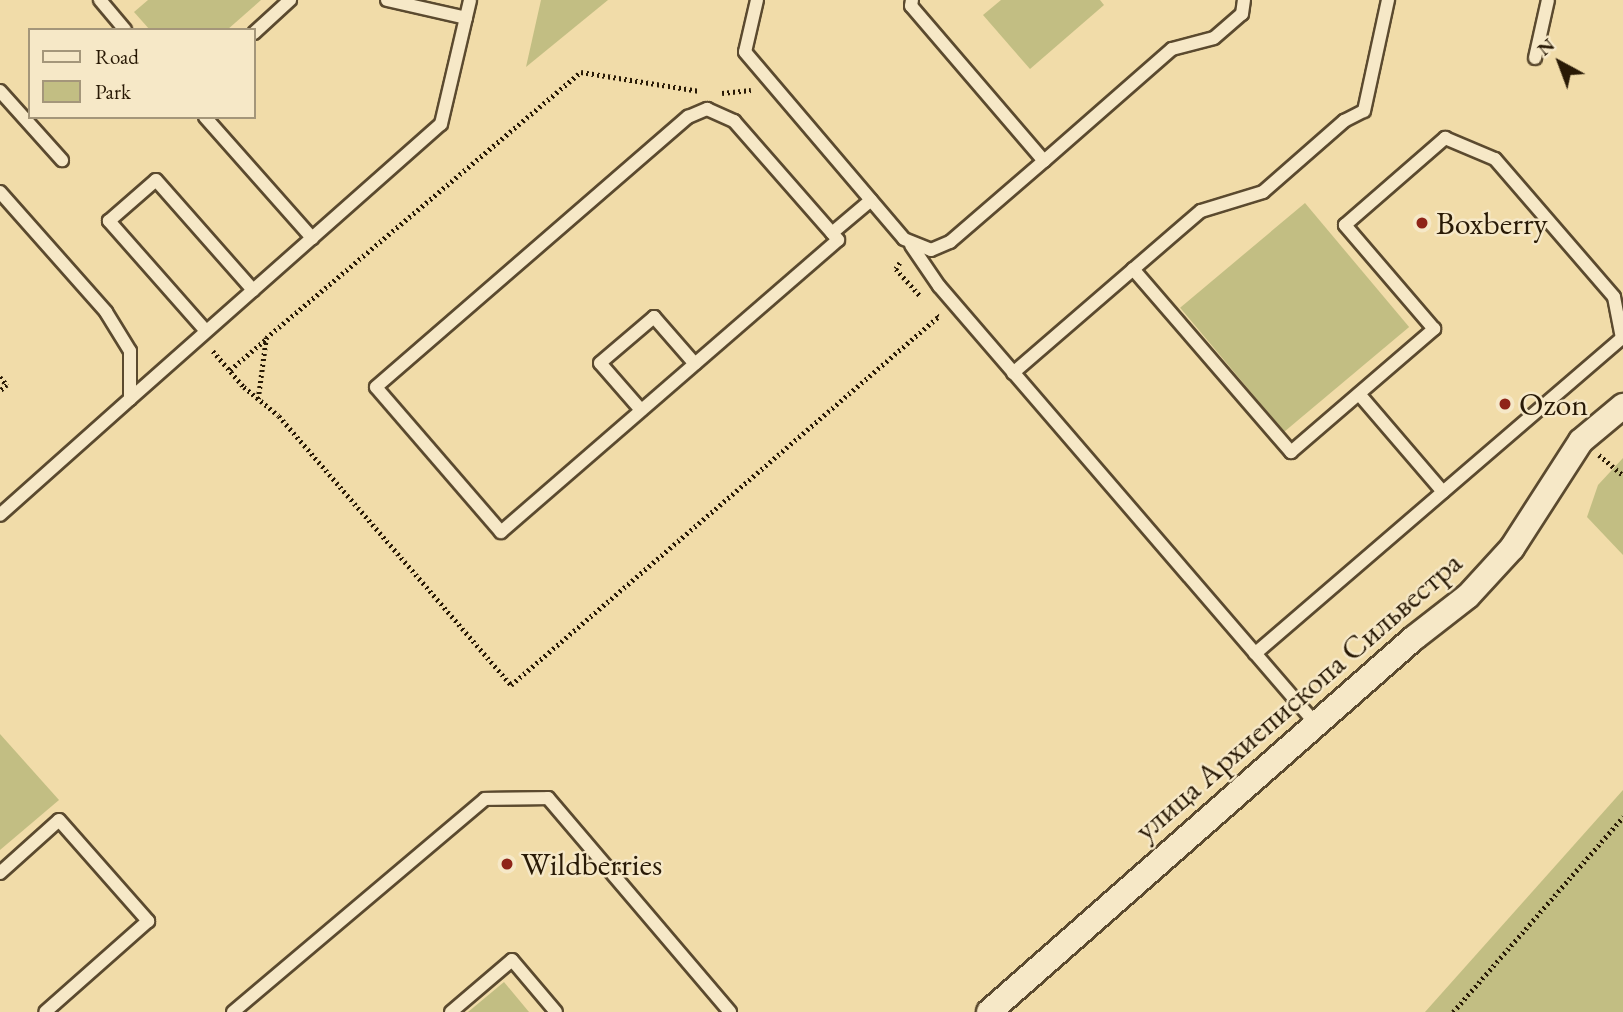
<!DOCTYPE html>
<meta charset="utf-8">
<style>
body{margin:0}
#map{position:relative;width:1623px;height:1012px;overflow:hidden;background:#f1dca9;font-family:"EB Garamond",serif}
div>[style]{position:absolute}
.green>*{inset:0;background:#c2be83;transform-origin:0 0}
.path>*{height:4.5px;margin-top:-2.25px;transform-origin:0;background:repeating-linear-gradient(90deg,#291a06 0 2px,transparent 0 5.5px)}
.roads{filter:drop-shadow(2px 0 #5b4a2f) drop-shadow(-2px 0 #5b4a2f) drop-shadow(0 2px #5b4a2f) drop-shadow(0 -2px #5b4a2f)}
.lane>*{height:12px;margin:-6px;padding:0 6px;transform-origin:6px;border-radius:6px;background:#f6e8c7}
.street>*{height:24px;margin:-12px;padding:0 12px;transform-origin:12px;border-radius:12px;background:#f6e8c7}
.dots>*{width:19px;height:19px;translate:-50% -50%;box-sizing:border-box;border:4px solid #f6e8c7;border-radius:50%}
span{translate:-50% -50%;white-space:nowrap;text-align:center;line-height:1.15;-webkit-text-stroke:5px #f6e8c7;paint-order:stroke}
.poi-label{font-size:32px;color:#291a06}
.left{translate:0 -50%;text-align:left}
.street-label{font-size:32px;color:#291a06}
.legend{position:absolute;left:28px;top:28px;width:228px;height:91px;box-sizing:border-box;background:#f6e8c7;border:2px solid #a4967a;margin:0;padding:9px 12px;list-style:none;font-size:21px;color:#291a06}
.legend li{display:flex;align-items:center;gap:14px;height:35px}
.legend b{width:35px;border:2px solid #a4967a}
.north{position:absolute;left:1525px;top:28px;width:70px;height:70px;-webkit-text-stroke:5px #f6e8c7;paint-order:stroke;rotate:319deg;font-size:19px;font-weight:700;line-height:28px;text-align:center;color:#291a06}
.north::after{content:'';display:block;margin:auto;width:24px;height:32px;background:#291a06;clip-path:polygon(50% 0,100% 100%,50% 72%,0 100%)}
</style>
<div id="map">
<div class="green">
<div style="clip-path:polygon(148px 0,261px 0,227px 30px,150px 30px,134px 12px)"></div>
<div style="clip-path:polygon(541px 0,608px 0,526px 67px)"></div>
<div style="clip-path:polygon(1001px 0,1100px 0,1104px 5px,1030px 69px,983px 15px)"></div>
<div style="left:1305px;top:203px;width:162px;height:163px;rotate:50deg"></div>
<div style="clip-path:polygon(1623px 458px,1623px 555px,1587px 517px,1598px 485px)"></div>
<div style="clip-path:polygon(0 734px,59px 800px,0 850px)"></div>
<div style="clip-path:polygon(1623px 790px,1623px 1012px,1425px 1012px)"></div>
<div style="clip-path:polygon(504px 982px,529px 1012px,468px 1012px)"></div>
</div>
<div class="path">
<div style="left:722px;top:93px;width:29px;rotate:-6deg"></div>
<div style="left:900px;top:263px;width:7px;rotate:124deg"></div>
<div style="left:896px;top:269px;width:36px;rotate:48deg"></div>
<div style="left:213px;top:351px;width:48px;rotate:49.3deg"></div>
<div style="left:244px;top:387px;width:45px;rotate:39.6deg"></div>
<div style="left:279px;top:416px;width:355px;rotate:49.2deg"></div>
<div style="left:511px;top:685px;width:564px;rotate:-40.76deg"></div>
<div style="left:938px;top:317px;width:5px;rotate:-143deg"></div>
<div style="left:230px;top:370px;width:48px;rotate:-40.7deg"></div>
<div style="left:0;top:377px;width:11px;rotate:49deg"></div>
<div style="left:7px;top:385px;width:9px;rotate:139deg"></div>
<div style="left:258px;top:399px;width:62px;rotate:-82.5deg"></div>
<div style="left:266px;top:338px;width:412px;rotate:-40.2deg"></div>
<div style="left:581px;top:72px;width:120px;rotate:9.1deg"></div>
<div style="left:1599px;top:455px;width:31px;rotate:40deg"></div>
<div style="left:1453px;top:1012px;width:259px;rotate:-48.9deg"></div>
</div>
<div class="roads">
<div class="lane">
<div style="left:100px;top:0;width:39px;rotate:50deg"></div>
<div style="left:387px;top:0;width:81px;rotate:12.8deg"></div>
<div style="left:757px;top:0;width:53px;rotate:103deg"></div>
<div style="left:745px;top:52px;width:245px;rotate:49.6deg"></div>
<div style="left:904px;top:239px;width:29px;rotate:22deg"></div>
<div style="left:931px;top:250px;width:21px;rotate:-23deg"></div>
<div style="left:950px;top:242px;width:124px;rotate:-40.8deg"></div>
<div style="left:1044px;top:161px;width:204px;rotate:-130.6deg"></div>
<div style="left:911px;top:6px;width:6px;rotate:-81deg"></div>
<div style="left:254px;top:33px;width:49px;rotate:-42.5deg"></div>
<div style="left:1535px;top:58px;width:59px;rotate:-77.4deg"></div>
<div style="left:0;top:91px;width:93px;rotate:48.1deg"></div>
<div style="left:707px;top:109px;width:30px;rotate:24deg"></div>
<div style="left:734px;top:121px;width:158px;rotate:48.8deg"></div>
<div style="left:838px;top:240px;width:446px;rotate:139.1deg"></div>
<div style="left:501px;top:532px;width:191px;rotate:-130.8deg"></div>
<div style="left:376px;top:387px;width:413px;rotate:-40.9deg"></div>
<div style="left:688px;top:117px;width:21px;rotate:-23deg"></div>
<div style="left:205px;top:117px;width:162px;rotate:48.5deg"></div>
<div style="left:312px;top:238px;width:172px;rotate:-41.5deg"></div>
<div style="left:441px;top:124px;width:127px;rotate:-76.8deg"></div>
<div style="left:1044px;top:161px;width:170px;rotate:-41.2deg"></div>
<div style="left:1172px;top:49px;width:43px;rotate:-14.7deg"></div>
<div style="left:1214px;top:38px;width:37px;rotate:-41deg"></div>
<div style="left:1242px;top:14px;width:14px;rotate:-82deg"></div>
<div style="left:0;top:192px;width:160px;rotate:48.5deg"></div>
<div style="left:106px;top:312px;width:46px;rotate:58.4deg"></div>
<div style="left:130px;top:351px;width:48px;rotate:90deg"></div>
<div style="left:130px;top:399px;width:174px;rotate:138.3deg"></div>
<div style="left:832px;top:233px;width:51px;rotate:-40.2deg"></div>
<div style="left:911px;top:245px;width:50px;rotate:55.7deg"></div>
<div style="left:939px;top:286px;width:578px;rotate:49.28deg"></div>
<div style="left:1133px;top:269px;width:242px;rotate:49.2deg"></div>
<div style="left:1291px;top:452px;width:189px;rotate:-40.7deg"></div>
<div style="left:1434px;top:329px;width:137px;rotate:-130.6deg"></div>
<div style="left:1345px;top:225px;width:133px;rotate:-41deg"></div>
<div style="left:1445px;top:138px;width:54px;rotate:22.8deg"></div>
<div style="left:1495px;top:159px;width:182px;rotate:49.2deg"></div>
<div style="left:1614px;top:297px;width:42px;rotate:79deg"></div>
<div style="left:1622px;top:338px;width:484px;rotate:139.3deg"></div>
<div style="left:206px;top:331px;width:147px;rotate:-131.4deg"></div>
<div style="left:109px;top:221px;width:62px;rotate:-41.1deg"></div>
<div style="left:156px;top:180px;width:147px;rotate:48.6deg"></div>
<div style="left:1013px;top:373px;width:248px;rotate:-40.8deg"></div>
<div style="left:1201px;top:211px;width:65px;rotate:-17deg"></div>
<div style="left:1263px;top:192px;width:108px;rotate:-41.2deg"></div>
<div style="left:1344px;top:121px;width:22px;rotate:-27deg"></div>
<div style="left:1364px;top:111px;width:114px;rotate:-77.8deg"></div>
<div style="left:1359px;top:394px;width:129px;rotate:49.4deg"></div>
<div style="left:130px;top:399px;width:243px;rotate:-41.5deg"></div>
<div style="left:641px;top:410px;width:62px;rotate:-131.1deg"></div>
<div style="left:600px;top:363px;width:71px;rotate:-40.4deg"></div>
<div style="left:654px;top:317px;width:62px;rotate:48.9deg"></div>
<div style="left:0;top:873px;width:79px;rotate:-41.9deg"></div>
<div style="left:59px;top:820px;width:135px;rotate:48.6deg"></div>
<div style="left:148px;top:921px;width:137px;rotate:138.5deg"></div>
<div style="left:233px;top:1012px;width:330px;rotate:-40.2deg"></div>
<div style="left:485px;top:799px;width:63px;rotate:-0.9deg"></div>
<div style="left:548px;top:798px;width:281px;rotate:49.6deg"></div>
<div style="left:451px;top:1012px;width:80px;rotate:-40.4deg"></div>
<div style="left:512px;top:960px;width:68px;rotate:49.8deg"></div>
</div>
<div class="street">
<div style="left:989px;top:1012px;width:566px;rotate:-41.35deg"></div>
<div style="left:1414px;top:638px;width:68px;rotate:-37.9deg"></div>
<div style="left:1468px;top:596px;width:65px;rotate:-47.5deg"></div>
<div style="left:1512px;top:548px;width:127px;rotate:-57.2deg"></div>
<div style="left:1581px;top:441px;width:55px;rotate:-39.8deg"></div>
</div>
</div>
<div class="dots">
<div style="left:1422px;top:223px;background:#8f2418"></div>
<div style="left:1505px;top:404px;background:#8f2418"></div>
<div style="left:507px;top:864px;background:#8f2418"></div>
</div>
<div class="poi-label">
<span class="left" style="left:1436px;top:223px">Boxberry</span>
<span class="left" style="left:1519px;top:404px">Ozon</span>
<span class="left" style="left:521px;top:864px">Wildberries</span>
</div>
<div class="street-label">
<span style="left:1298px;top:696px;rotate:-41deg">улица Архиепископа Сильвестра</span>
</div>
<ul class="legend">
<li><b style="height:9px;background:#f6e8c7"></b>Road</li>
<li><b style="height:19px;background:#c2be83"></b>Park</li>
</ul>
<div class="north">N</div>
</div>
